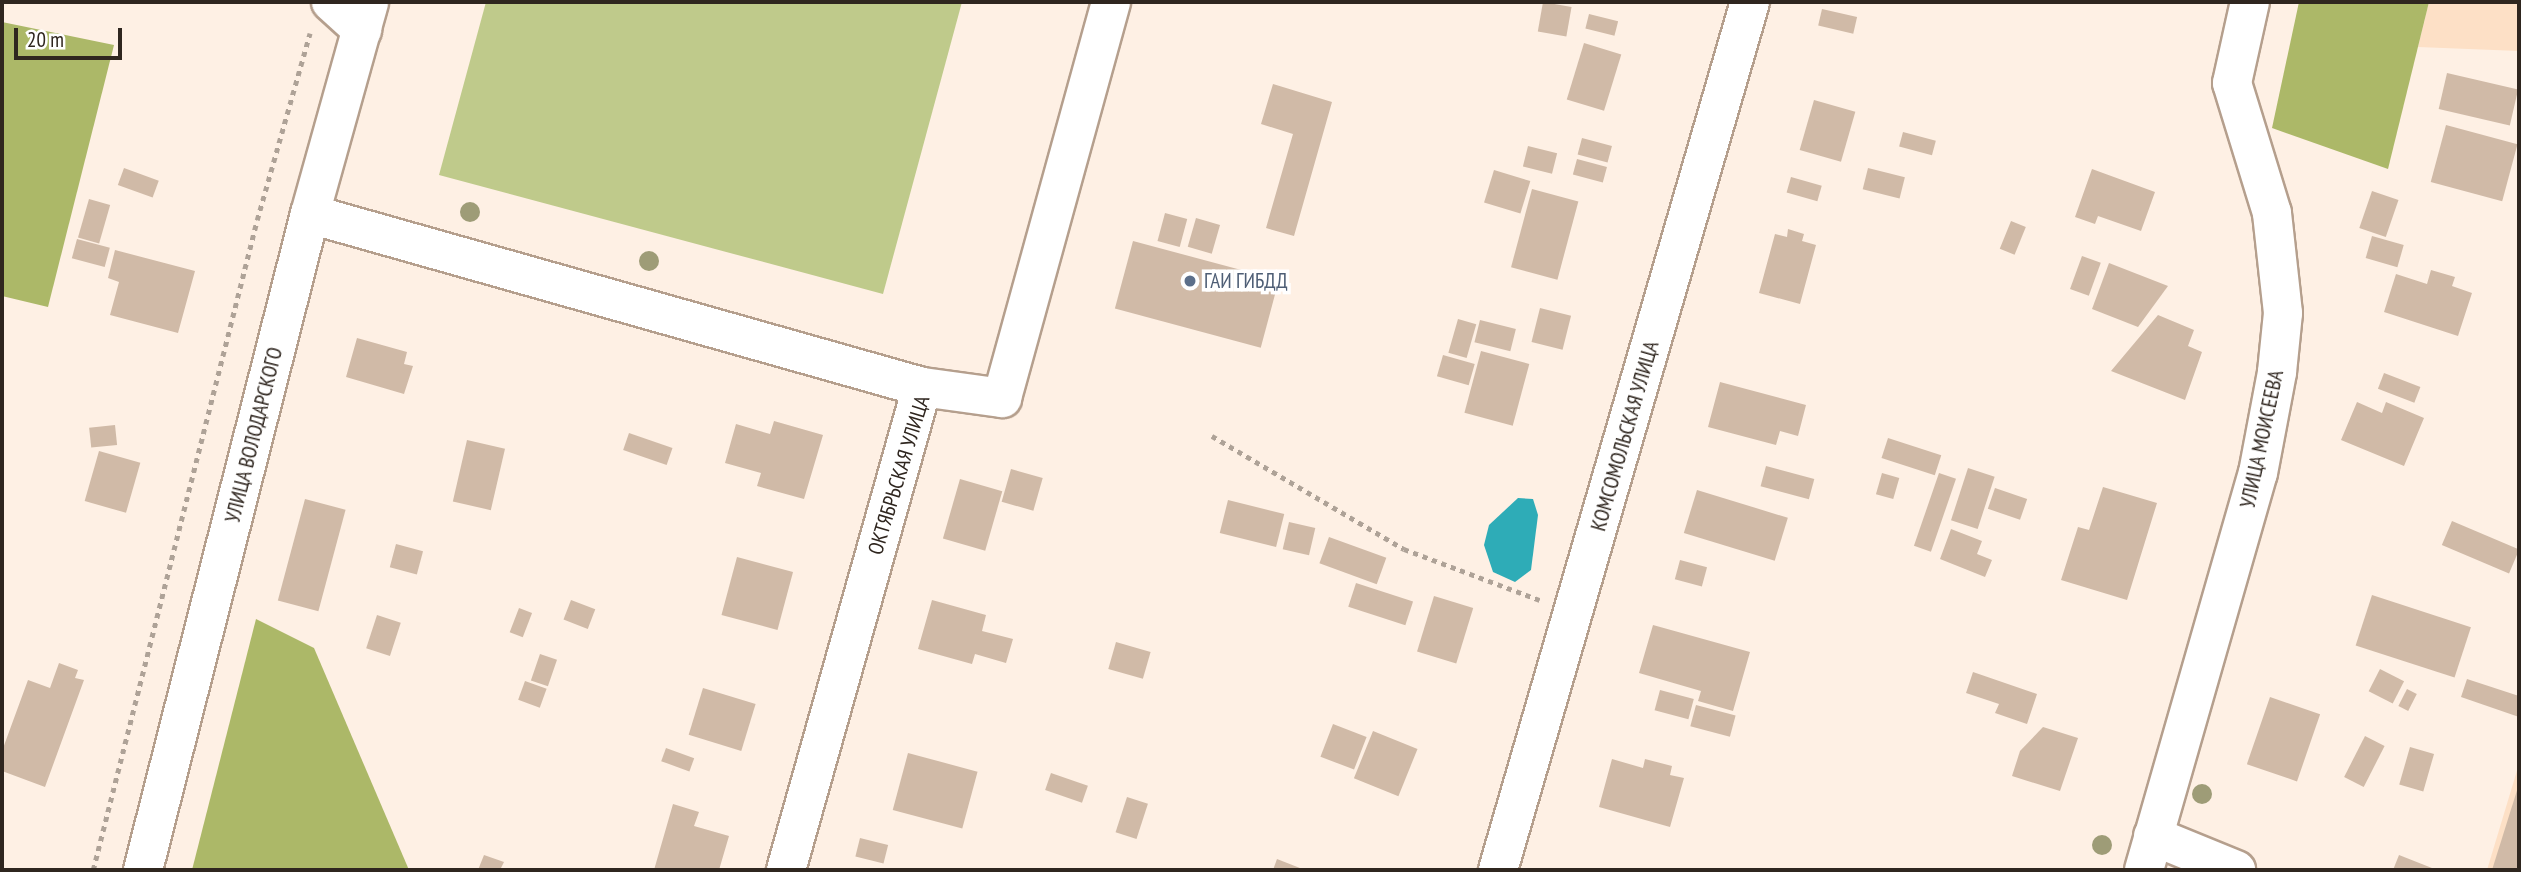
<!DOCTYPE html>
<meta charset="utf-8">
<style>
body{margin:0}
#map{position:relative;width:2521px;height:872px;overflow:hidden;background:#fef0e4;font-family:"PT Sans Narrow",sans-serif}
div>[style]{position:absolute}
.built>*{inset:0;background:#fde0c6}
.green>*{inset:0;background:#bfca8b}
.forest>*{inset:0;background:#acb868}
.water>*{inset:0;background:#2eacb7}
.building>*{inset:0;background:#d0baa7;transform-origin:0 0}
.path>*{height:4.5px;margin-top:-2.25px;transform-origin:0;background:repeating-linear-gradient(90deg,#aea297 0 5px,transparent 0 10px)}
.roads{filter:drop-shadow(2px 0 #b59f8d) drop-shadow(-2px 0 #b59f8d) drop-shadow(0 2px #b59f8d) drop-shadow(0 -2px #b59f8d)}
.minor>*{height:38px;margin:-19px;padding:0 19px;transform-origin:19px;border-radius:19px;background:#fff}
.trees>*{width:20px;height:20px;margin:-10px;border-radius:50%;background:#9e9c77}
.dots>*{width:19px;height:19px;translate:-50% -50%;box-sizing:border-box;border:4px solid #fff;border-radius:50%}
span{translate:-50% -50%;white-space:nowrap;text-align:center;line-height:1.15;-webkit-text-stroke:7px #fff;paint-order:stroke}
.service-label{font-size:21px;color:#4e5e75}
.left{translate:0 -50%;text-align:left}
.street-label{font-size:21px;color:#2f261f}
.frame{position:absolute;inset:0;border:4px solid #2f261f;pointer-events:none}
.scale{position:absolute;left:14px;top:28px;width:108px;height:32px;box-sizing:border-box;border:4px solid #2f261f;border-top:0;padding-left:9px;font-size:21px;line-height:24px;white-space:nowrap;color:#2f261f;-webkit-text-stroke:5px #fff;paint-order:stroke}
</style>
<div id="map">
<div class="built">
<div style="clip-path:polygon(2429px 2px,2519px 2px,2519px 51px,2418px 47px)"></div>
<div style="clip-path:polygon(2519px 764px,2519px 870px,2487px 870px)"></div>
</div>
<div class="green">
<div style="clip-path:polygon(486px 2px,962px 2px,883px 294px,439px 175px)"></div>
</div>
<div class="forest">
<div style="clip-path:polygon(2299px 2px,2429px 2px,2388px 169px,2272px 128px)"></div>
<div style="clip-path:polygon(2px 22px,114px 45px,48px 307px,2px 296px)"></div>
<div style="clip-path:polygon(256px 619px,314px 648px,409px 870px,192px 870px)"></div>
</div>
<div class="water">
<div style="clip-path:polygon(1518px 498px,1533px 499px,1538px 515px,1531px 570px,1515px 582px,1493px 572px,1484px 545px,1489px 525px)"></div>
</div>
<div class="building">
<div style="left:1543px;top:2px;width:29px;height:30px;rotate:10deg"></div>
<div style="left:1822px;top:9px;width:36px;height:17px;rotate:13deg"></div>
<div style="left:1589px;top:14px;width:30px;height:15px;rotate:14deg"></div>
<div style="left:1584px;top:43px;width:39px;height:59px;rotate:17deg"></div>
<div style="left:2447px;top:73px;width:73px;height:37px;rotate:13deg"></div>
<div style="clip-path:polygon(1273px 84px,1332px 102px,1294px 236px,1266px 228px,1293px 134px,1261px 124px)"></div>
<div style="left:1814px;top:100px;width:43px;height:52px;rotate:16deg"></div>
<div style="left:2446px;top:125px;width:74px;height:59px;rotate:15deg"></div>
<div style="left:1903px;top:132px;width:34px;height:15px;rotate:15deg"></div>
<div style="left:1582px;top:138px;width:31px;height:17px;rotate:15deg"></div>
<div style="left:1528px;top:146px;width:30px;height:21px;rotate:14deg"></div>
<div style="left:1577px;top:159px;width:31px;height:16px;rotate:15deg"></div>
<div style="left:124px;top:168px;width:37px;height:18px;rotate:20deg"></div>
<div style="left:1868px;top:168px;width:38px;height:22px;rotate:14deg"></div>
<div style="clip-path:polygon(2092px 169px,2155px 192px,2141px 231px,2098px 216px,2095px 224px,2075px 217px)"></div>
<div style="left:1494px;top:170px;width:38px;height:34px;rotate:17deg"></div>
<div style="left:1791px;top:177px;width:32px;height:16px;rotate:16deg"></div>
<div style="left:1532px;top:189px;width:48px;height:81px;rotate:15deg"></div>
<div style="left:2372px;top:191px;width:28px;height:39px;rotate:19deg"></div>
<div style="left:89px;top:199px;width:22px;height:40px;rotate:16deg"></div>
<div style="left:1165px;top:213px;width:23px;height:29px;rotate:15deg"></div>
<div style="left:1196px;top:218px;width:25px;height:30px;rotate:16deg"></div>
<div style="left:2011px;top:221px;width:16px;height:30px;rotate:22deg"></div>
<div style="clip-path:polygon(1788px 229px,1804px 234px,1802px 241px,1816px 245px,1800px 304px,1759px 293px,1775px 234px,1787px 237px)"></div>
<div style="left:2372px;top:236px;width:33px;height:23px;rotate:16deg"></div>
<div style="left:77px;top:239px;width:34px;height:20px;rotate:15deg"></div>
<div style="left:1133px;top:241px;width:151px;height:70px;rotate:15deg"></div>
<div style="clip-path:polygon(115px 250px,195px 271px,178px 333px,110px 315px,119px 282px,108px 278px)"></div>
<div style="left:2082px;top:256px;width:20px;height:35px;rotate:20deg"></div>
<div style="clip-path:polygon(2109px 263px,2168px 286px,2138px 327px,2092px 309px)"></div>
<div style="clip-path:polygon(2431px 270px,2455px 277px,2452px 286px,2472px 293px,2458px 336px,2384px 312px,2396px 274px,2427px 284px)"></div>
<div style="left:1540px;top:308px;width:32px;height:35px;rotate:14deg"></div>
<div style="clip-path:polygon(2158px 315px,2194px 330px,2188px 346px,2202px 352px,2185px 400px,2111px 371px)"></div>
<div style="left:1458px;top:319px;width:19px;height:35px;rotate:16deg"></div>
<div style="left:1480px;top:320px;width:37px;height:23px;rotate:14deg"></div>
<div style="clip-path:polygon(357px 338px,407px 352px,404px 364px,413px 366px,404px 394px,346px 377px)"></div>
<div style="left:1481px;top:351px;width:50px;height:64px;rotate:15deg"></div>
<div style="left:1443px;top:355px;width:33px;height:22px;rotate:16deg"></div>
<div style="left:2384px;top:373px;width:39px;height:17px;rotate:21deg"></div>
<div style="clip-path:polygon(1720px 382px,1806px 405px,1798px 436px,1780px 431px,1776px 445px,1708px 427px)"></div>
<div style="clip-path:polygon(2357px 402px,2382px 413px,2386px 402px,2424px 418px,2404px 466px,2341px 440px)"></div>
<div style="clip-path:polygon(774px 421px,823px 435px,804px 499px,757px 486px,761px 473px,725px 463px,736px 424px,770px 434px)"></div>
<div style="left:115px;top:425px;width:20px;height:26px;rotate:84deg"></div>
<div style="left:629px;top:433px;width:46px;height:18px;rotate:19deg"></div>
<div style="left:1888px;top:438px;width:56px;height:21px;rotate:18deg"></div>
<div style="left:467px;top:440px;width:39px;height:63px;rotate:13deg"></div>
<div style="left:99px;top:451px;width:43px;height:52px;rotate:16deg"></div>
<div style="left:1766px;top:466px;width:50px;height:21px;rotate:15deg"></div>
<div style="left:1968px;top:468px;width:28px;height:55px;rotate:18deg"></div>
<div style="left:1011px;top:469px;width:33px;height:34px;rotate:16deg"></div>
<div style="left:1882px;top:473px;width:18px;height:22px;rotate:16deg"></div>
<div style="left:1939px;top:473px;width:18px;height:77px;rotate:19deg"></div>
<div style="left:960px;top:479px;width:44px;height:62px;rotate:16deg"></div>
<div style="clip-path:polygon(2103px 487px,2157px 503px,2127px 600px,2061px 580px,2078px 527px,2089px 530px)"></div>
<div style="left:1995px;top:488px;width:34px;height:22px;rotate:19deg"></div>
<div style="left:1697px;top:490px;width:95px;height:45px;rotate:17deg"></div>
<div style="left:305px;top:499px;width:42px;height:105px;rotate:15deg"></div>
<div style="left:1228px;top:500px;width:58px;height:34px;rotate:14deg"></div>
<div style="left:2452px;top:521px;width:73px;height:26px;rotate:23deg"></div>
<div style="left:1289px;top:522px;width:27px;height:28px;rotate:13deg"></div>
<div style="clip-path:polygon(1951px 529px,1982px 541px,1977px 554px,1992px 560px,1985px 577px,1940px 559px)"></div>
<div style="left:1329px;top:537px;width:61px;height:28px;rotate:20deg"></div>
<div style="left:396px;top:544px;width:28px;height:24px;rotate:15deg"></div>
<div style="left:737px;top:557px;width:58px;height:60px;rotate:15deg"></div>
<div style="left:1680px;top:560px;width:28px;height:20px;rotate:15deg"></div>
<div style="left:1356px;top:583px;width:60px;height:25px;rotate:18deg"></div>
<div style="left:2372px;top:595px;width:104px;height:53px;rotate:18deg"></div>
<div style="left:1434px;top:596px;width:41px;height:58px;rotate:17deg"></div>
<div style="left:571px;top:600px;width:26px;height:21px;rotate:21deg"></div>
<div style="clip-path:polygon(932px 600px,986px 615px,982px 631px,1013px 639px,1006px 663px,975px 654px,972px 664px,918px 649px)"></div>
<div style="left:519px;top:608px;width:14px;height:26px;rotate:21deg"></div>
<div style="left:377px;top:615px;width:25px;height:35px;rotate:18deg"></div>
<div style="clip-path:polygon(1653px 625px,1750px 652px,1733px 711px,1698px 701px,1701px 691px,1639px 673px)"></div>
<div style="left:1116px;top:642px;width:36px;height:28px;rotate:16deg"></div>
<div style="left:540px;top:654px;width:18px;height:28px;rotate:19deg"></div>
<div style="clip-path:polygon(59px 663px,78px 670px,75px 678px,84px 680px,45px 787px,2px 771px,2px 751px,28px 680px,50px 688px)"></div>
<div style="left:2380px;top:669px;width:27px;height:25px;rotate:27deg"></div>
<div style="clip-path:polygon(1973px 672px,2037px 694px,2027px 724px,1995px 713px,1999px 704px,1966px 693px)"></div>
<div style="clip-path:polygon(2467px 679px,2519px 696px,2519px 717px,2461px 697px)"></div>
<div style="left:525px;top:681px;width:23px;height:20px;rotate:20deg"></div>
<div style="left:703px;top:688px;width:55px;height:49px;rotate:17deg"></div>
<div style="left:2407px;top:689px;width:11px;height:19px;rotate:27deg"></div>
<div style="left:1660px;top:690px;width:35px;height:21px;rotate:15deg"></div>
<div style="left:2270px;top:697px;width:53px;height:71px;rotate:19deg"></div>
<div style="left:1696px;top:705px;width:41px;height:22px;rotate:15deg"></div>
<div style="left:1333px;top:724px;width:36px;height:35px;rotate:21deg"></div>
<div style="clip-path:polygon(2043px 727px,2078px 738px,2060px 791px,2012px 776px,2020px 751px)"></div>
<div style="left:1373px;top:731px;width:48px;height:51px;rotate:22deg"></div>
<div style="left:2365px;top:736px;width:22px;height:46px;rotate:27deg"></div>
<div style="left:2410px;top:747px;width:25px;height:39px;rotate:16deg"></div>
<div style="left:666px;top:748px;width:30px;height:14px;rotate:20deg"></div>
<div style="left:908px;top:753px;width:72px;height:59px;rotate:15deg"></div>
<div style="clip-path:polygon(1612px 759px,1643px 768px,1645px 759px,1672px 766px,1670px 775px,1684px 778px,1670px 827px,1599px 807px)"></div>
<div style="left:1051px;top:773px;width:39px;height:18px;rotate:19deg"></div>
<div style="clip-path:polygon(2519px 784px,2519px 870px,2492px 870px)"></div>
<div style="left:1127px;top:797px;width:22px;height:37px;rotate:18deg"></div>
<div style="clip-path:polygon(673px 804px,699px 812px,694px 826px,729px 836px,719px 870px,654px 870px)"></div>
<div style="left:860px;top:838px;width:29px;height:19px;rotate:14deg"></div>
<div style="clip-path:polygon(484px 855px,504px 862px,500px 870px,478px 870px)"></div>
<div style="clip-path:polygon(2399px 855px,2437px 870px,2393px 870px)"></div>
<div style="clip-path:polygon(1277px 859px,1305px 870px,1273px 870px)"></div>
</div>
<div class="path">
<div style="left:1212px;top:436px;width:223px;rotate:30.5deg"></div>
<div style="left:1404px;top:549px;width:145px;rotate:20.6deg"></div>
<div style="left:93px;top:870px;width:670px;rotate:-75.84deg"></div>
<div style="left:257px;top:220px;width:194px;rotate:-74.2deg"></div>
</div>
<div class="roads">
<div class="minor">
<div style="left:331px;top:2px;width:42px;rotate:42.1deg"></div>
<div style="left:310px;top:214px;width:636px;rotate:15.78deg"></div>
<div style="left:2153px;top:836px;width:90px;rotate:22.3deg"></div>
<div style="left:143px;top:870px;width:677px;rotate:-75.72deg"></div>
<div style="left:310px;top:214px;width:220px;rotate:-74.4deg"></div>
<div style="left:786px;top:870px;width:502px;rotate:-74.27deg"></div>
<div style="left:922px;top:387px;width:81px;rotate:7.8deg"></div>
<div style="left:1002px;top:398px;width:411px;rotate:-74.6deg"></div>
<div style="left:1498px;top:870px;width:904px;rotate:-73.81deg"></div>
<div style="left:2144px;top:870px;width:413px;rotate:-74deg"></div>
<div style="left:2258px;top:473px;width:103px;rotate:-79.3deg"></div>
<div style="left:2277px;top:372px;width:59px;rotate:-84.2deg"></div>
<div style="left:2283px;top:313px;width:101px;rotate:-96.3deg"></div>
<div style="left:2272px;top:213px;width:136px;rotate:-107.1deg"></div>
<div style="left:2232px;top:83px;width:83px;rotate:-77.5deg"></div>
</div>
</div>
<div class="trees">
<div style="left:470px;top:212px"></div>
<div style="left:649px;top:261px"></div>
<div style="left:2202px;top:794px"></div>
<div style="left:2102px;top:845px"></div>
</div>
<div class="dots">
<div style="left:1190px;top:281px;background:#5c6f8a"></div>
</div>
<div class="service-label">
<span class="left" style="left:1204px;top:281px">ГАИ ГИБДД</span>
</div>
<div class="street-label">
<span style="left:254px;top:435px;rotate:-76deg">УЛИЦА ВОЛОДАРСКОГО</span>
<span style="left:1625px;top:436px;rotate:-74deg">КОМСОМОЛЬСКАЯ УЛИЦА</span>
<span style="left:2262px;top:439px;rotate:-78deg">УЛИЦА МОИСЕЕВА</span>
<span style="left:899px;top:475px;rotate:-73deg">ОКТЯБРЬСКАЯ УЛИЦА</span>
</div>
<div class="frame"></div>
<div class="scale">20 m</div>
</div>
